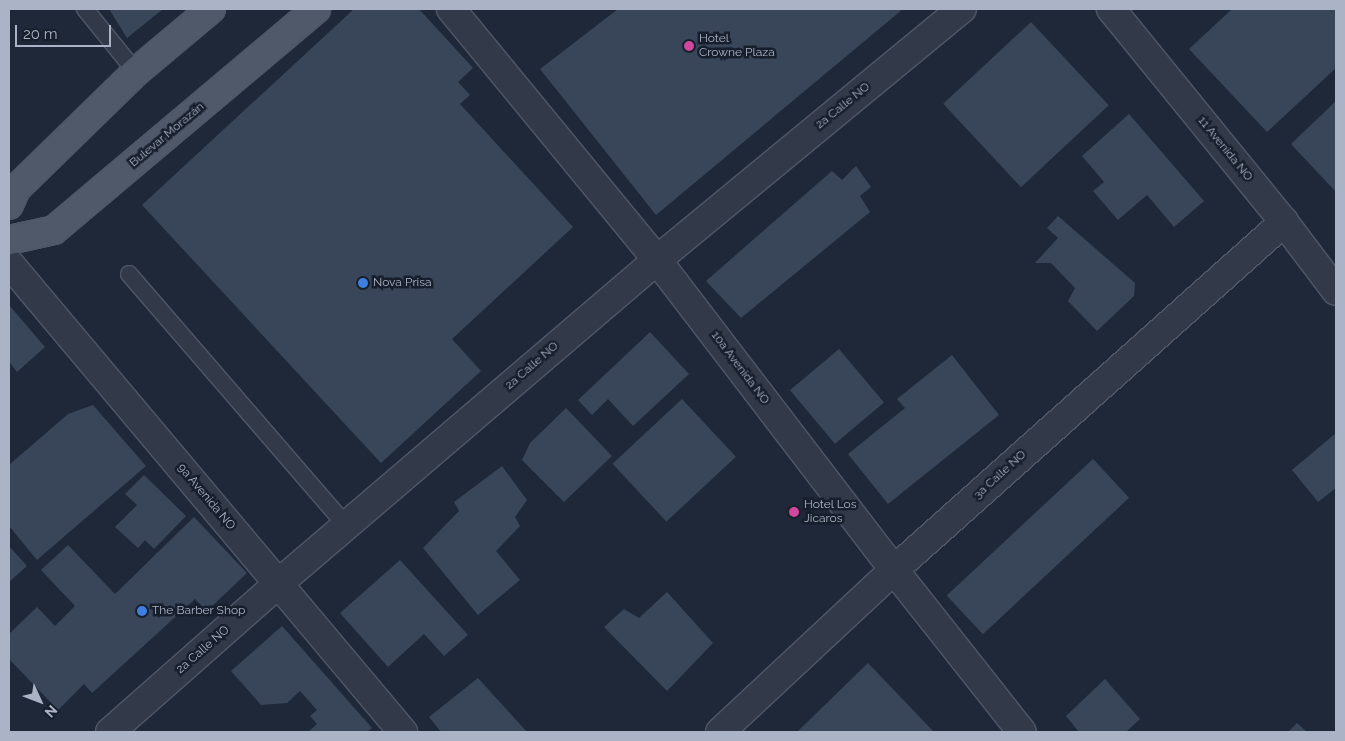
<!DOCTYPE html>
<meta charset="utf-8">
<style>
body{margin:0}
#map{position:relative;width:1345px;height:741px;overflow:hidden;background:#1e2839;font-family:Raleway,sans-serif}
div>[style]{position:absolute}
.building>*{inset:0;background:#394659;transform-origin:0 0}
.roads{filter:drop-shadow(1px 0 #4f5767) drop-shadow(-1px 0 #4f5767) drop-shadow(0 1px #4f5767) drop-shadow(0 -1px #4f5767)}
.service>*{height:16px;margin:-8px;padding:0 8px;transform-origin:8px;border-radius:8px;background:#323a49}
.minor>*{height:28px;margin:-14px;padding:0 14px;transform-origin:14px;border-radius:14px;background:#323a49}
.tertiary>*{height:28px;margin:-14px;padding:0 14px;transform-origin:14px;border-radius:14px;background:#323a49}
.primary>*{height:28px;margin:-14px;padding:0 14px;transform-origin:14px;border-radius:14px;background:#4f5969}
.dots>*{width:14px;height:14px;translate:-50% -50%;box-sizing:border-box;border:2px solid #171f2d;border-radius:50%}
span{translate:-50% -50%;white-space:nowrap;text-align:center;line-height:1.15;-webkit-text-stroke:5px #171f2d;paint-order:stroke}
.poi-label{font-size:12px;color:#abb4c6}
.left{translate:0 -50%;text-align:left}
.street-label{font-size:12px;color:#abb4c6}
.frame{position:absolute;inset:0;border:10px solid #abb4c6;pointer-events:none}
.north{position:absolute;left:15px;top:676px;width:50px;height:50px;-webkit-text-stroke:4px #171f2d;paint-order:stroke;rotate:133deg;font-size:14px;font-weight:700;line-height:20px;text-align:center;color:#abb4c6}
.north::after{content:'';display:block;margin:auto;width:18px;height:22px;background:#abb4c6;clip-path:polygon(50% 0,100% 100%,50% 72%,0 100%)}
.scale{position:absolute;left:15px;top:25px;width:96px;height:22px;box-sizing:border-box;border:2px solid #abb4c6;border-top:0;padding-left:6px;font-size:15px;line-height:18px;white-space:nowrap;color:#abb4c6;-webkit-text-stroke:4px #171f2d;paint-order:stroke}
</style>
<div id="map">
<div class="building">
<div style="clip-path:polygon(109px 9px,163px 9px,127px 38px)"></div>
<div style="clip-path:polygon(354px 9px,419px 9px,473px 68px,458px 82px,470px 95px,460px 104px,573px 227px,452px 339px,481px 371px,381px 463px,142px 205px)"></div>
<div style="clip-path:polygon(618px 9px,903px 9px,656px 215px,540px 69px)"></div>
<div style="clip-path:polygon(1232px 9px,1336px 9px,1336px 68px,1267px 132px,1189px 49px)"></div>
<div style="left:1031px;top:22px;width:114px;height:120px;rotate:47deg"></div>
<div style="clip-path:polygon(1336px 101px,1336px 192px,1291px 144px)"></div>
<div style="clip-path:polygon(1129px 114px,1204px 201px,1174px 227px,1147px 195px,1118px 220px,1093px 191px,1104px 182px,1082px 156px)"></div>
<div style="clip-path:polygon(856px 166px,871px 187px,860px 196px,870px 212px,741px 318px,706px 281px,832px 171px,842px 180px)"></div>
<div style="clip-path:polygon(1058px 216px,1135px 283px,1134px 296px,1097px 331px,1068px 301px,1075px 288px,1051px 263px,1035px 263px,1058px 238px,1047px 228px)"></div>
<div style="clip-path:polygon(9px 305px,45px 347px,17px 372px,9px 362px)"></div>
<div style="clip-path:polygon(650px 332px,689px 374px,633px 426px,608px 399px,592px 415px,578px 400px)"></div>
<div style="left:839px;top:349px;width:70px;height:64px;rotate:50deg"></div>
<div style="clip-path:polygon(952px 355px,999px 415px,888px 504px,848px 454px,905px 408px,897px 399px)"></div>
<div style="left:682px;top:399px;width:79px;height:95px;rotate:47deg"></div>
<div style="clip-path:polygon(93px 405px,146px 466px,37px 560px,9px 526px,9px 465px,68px 414px)"></div>
<div style="clip-path:polygon(566px 408px,612px 456px,564px 502px,522px 460px,530px 443px)"></div>
<div style="clip-path:polygon(1336px 433px,1336px 488px,1318px 502px,1292px 470px)"></div>
<div style="left:1093px;top:459px;width:53px;height:200px;rotate:47deg"></div>
<div style="clip-path:polygon(502px 466px,527px 500px,515px 517px,520px 526px,496px 551px,520px 580px,478px 615px,423px 548px,459px 511px,454px 502px)"></div>
<div style="clip-path:polygon(144px 475px,186px 516px,154px 549px,145px 540px,138px 548px,115px 527px,137px 505px,125px 494px)"></div>
<div style="clip-path:polygon(194px 517px,247px 573px,207px 611px,195px 599px,92px 693px,84px 684px,58px 710px,9px 659px,9px 634px,37px 607px,55px 626px,75px 606px,41px 570px,68px 545px,115px 594px)"></div>
<div style="clip-path:polygon(9px 546px,27px 566px,9px 582px)"></div>
<div style="clip-path:polygon(400px 560px,468px 635px,444px 656px,424px 634px,388px 667px,340px 613px)"></div>
<div style="clip-path:polygon(667px 592px,713px 643px,667px 691px,604px 627px,624px 609px,639px 618px)"></div>
<div style="clip-path:polygon(282px 626px,372px 728px,367px 732px,308px 732px,317px 724px,310px 716px,317px 710px,300px 691px,287px 703px,261px 705px,231px 671px)"></div>
<div style="clip-path:polygon(868px 663px,934px 732px,797px 732px)"></div>
<div style="clip-path:polygon(478px 678px,527px 732px,441px 732px,429px 717px)"></div>
<div style="clip-path:polygon(1105px 679px,1140px 719px,1126px 732px,1079px 732px,1066px 716px)"></div>
<div style="clip-path:polygon(1297px 723px,1307px 732px,1288px 732px)"></div>
</div>
<div class="roads">
<div class="service">
<div style="left:85px;top:9px;width:81px;rotate:51deg"></div>
<div style="left:129px;top:274px;width:332px;rotate:49.2deg"></div>
</div>
<div class="minor">
<div style="left:451px;top:9px;width:325px;rotate:50.6deg"></div>
<div style="left:657px;top:260px;width:390px;rotate:52.6deg"></div>
<div style="left:894px;top:570px;width:206px;rotate:51.7deg"></div>
<div style="left:9px;top:263px;width:613px;rotate:49.97deg"></div>
<div style="left:110px;top:732px;width:225px;rotate:-41.4deg"></div>
<div style="left:279px;top:583px;width:497px;rotate:-40.5deg"></div>
<div style="left:657px;top:260px;width:395px;rotate:-39.5deg"></div>
<div style="left:720px;top:732px;width:238px;rotate:-43deg"></div>
<div style="left:894px;top:570px;width:523px;rotate:-41.74deg"></div>
</div>
<div class="tertiary">
<div style="left:1111px;top:9px;width:274px;rotate:50.9deg"></div>
<div style="left:1284px;top:222px;width:86px;rotate:53deg"></div>
</div>
<div class="primary">
<div style="left:9px;top:205px;width:17px;rotate:-66deg"></div>
<div style="left:16px;top:189px;width:168px;rotate:-44.3deg"></div>
<div style="left:136px;top:72px;width:98px;rotate:-40deg"></div>
<div style="left:9px;top:240px;width:46px;rotate:-12.5deg"></div>
<div style="left:54px;top:230px;width:343px;rotate:-40.1deg"></div>
</div>
</div>
<div class="dots">
<div style="left:689px;top:46px;background:#d1479c"></div>
<div style="left:363px;top:283px;background:#3f7fe0"></div>
<div style="left:794px;top:512px;background:#d1479c"></div>
<div style="left:142px;top:611px;background:#3f7fe0"></div>
</div>
<div class="poi-label">
<span class="left" style="left:699px;top:46px">Hotel<br>Crowne Plaza</span>
<span class="left" style="left:373px;top:283px">Nova Prisa</span>
<span class="left" style="left:804px;top:512px">Hotel Los<br>Jicaros</span>
<span class="left" style="left:152px;top:611px">The Barber Shop</span>
</div>
<div class="street-label">
<span style="left:843px;top:106px;rotate:-39deg">2a Calle NO</span>
<span style="left:167px;top:135px;rotate:-40deg">Bulevar Morazán</span>
<span style="left:1225px;top:149px;rotate:51deg">11 Avenida NO</span>
<span style="left:532px;top:366px;rotate:-41deg">2a Calle NO</span>
<span style="left:740px;top:368px;rotate:53deg">10a Avenida NO</span>
<span style="left:1000px;top:475px;rotate:-42deg">3a Calle NO</span>
<span style="left:206px;top:497px;rotate:50deg">9a Avenida NO</span>
<span style="left:203px;top:650px;rotate:-41deg">2a Calle NO</span>
</div>
<div class="frame"></div>
<div class="north">N</div>
<div class="scale">20 m</div>
</div>
